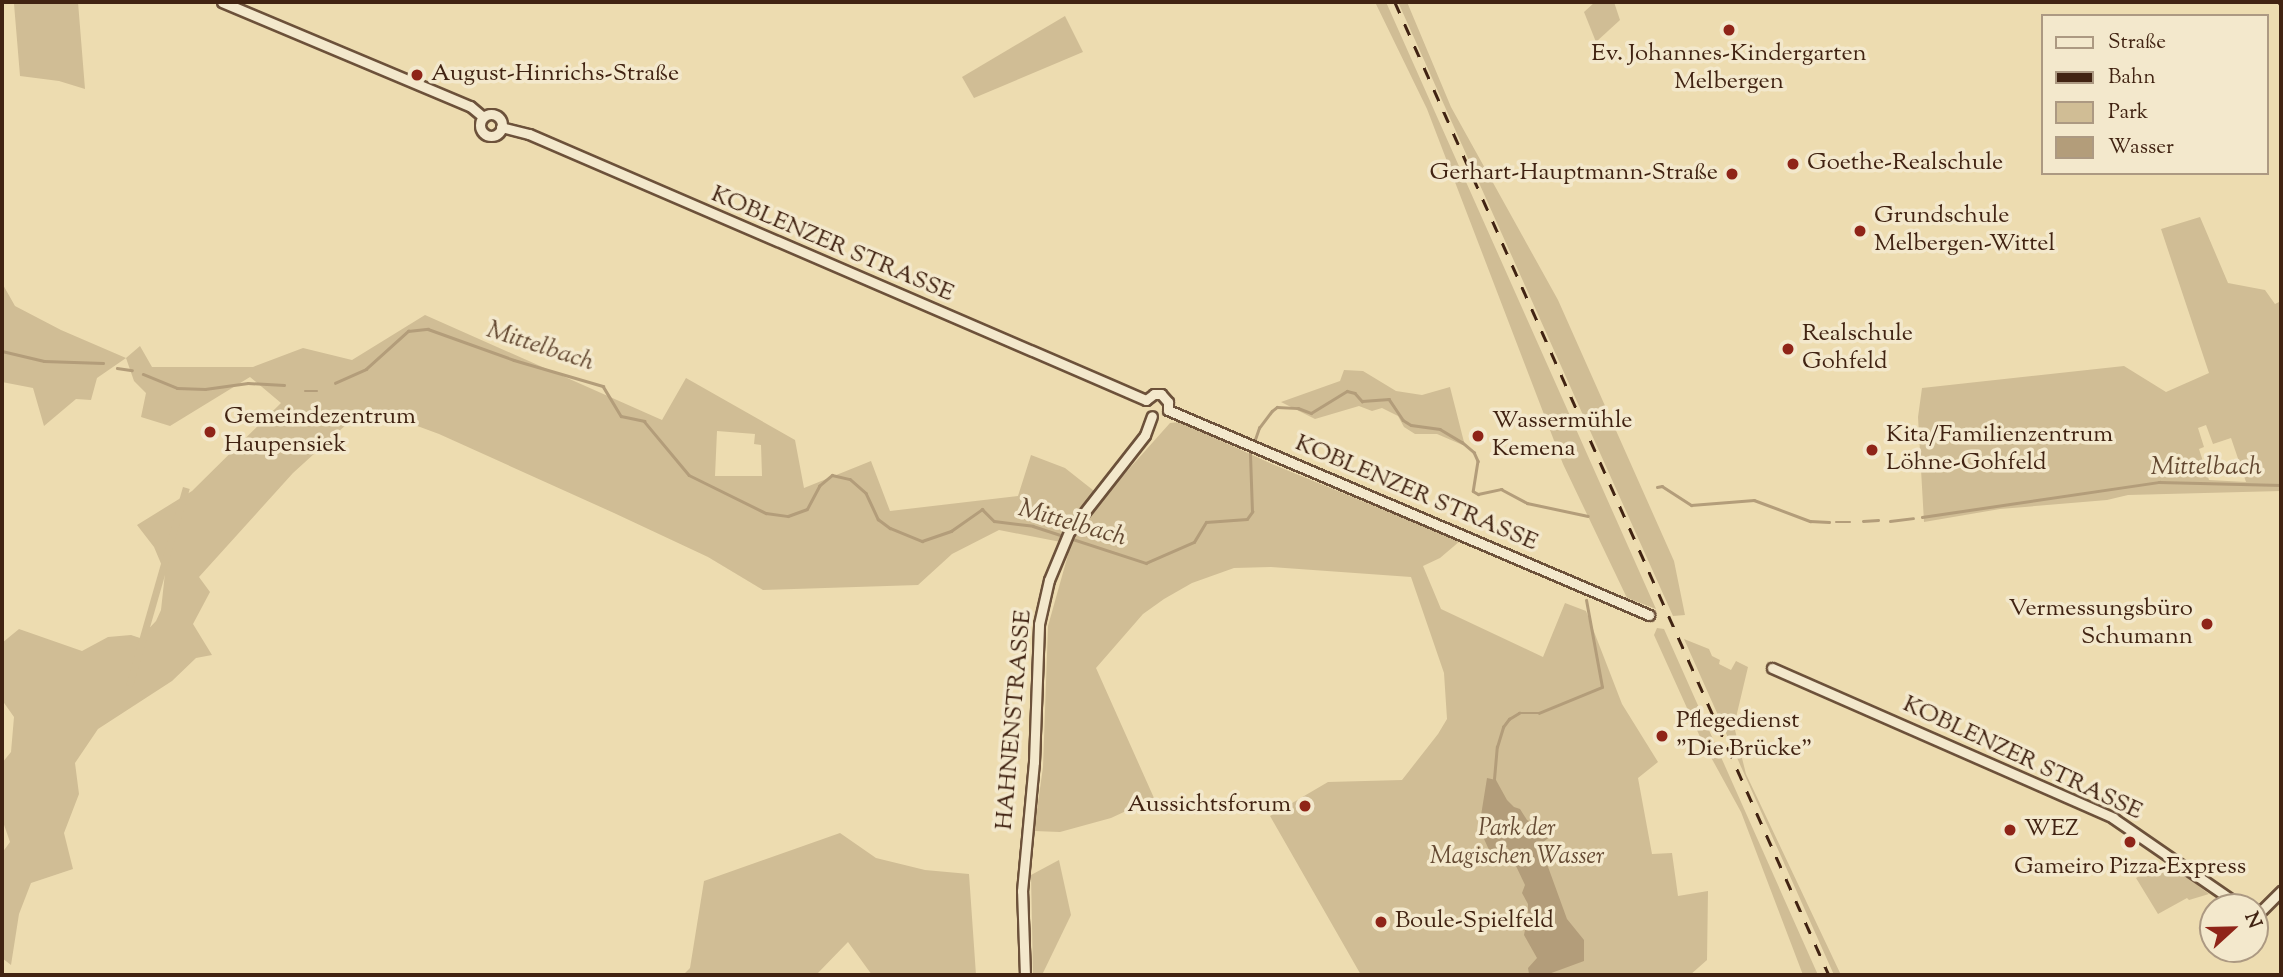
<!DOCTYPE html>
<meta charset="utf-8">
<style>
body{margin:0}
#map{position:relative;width:2283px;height:977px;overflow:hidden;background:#eddcb0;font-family:"Sorts Mill Goudy",serif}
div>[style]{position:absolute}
.green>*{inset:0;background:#d0bd95;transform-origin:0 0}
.water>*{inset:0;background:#b39d7a}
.stream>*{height:2.5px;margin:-1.25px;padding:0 1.25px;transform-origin:1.25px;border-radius:1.25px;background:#b39d7a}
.roads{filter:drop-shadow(2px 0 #6c513a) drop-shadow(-2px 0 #6c513a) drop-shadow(0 2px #6c513a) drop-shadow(0 -2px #6c513a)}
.minor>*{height:9px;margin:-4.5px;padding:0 4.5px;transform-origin:4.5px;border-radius:4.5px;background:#f3e8cc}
.minor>.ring{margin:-4.5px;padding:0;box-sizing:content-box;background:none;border:9px solid #f3e8cc;border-radius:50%}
.rail>*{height:2.5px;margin-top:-1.25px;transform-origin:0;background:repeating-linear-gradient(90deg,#412312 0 12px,transparent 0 24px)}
.dots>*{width:19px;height:19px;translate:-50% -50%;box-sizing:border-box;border:4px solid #f3e8cc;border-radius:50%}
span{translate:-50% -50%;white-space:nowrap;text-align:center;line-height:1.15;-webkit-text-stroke:7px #f3e8cc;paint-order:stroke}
.poi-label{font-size:24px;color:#412312}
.left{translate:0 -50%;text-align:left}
.right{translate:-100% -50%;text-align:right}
.street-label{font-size:24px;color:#412312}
.park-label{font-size:24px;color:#654a33;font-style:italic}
.water-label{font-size:26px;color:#634831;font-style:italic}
.frame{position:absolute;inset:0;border:4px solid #412312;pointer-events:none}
.legend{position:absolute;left:2041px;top:14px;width:228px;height:161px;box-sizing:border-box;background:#f3e8cc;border:2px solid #ac9982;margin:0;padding:9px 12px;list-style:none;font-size:21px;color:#412312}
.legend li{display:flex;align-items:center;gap:14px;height:35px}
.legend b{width:35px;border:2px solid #ac9982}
.north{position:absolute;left:2199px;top:893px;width:70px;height:70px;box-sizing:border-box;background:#f3e8cc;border:2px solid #ac9982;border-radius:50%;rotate:68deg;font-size:19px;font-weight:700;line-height:28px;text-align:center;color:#412312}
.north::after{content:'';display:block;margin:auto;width:24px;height:32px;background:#8f2418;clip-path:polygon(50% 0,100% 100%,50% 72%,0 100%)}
</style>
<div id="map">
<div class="green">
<div style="clip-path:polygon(78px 2px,85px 89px,59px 81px,20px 76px,14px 4px)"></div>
<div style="clip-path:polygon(1375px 2px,1386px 2px,1656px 609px,1627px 598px,1563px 464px,1427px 109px)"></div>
<div style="clip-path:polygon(1398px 2px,1407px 2px,1451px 107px,1558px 300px,1674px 561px,1685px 615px,1673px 616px)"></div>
<div style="clip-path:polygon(1595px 2px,1614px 2px,1620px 20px,1596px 42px,1584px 12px)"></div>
<div style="clip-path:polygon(1065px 16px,1083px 52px,974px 98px,962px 77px)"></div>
<div style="clip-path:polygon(evenodd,2200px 217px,2228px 283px,2265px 290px,2275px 304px,2281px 301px,2281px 491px,2128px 495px,2107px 500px,2000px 509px,1924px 522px,1918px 417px,1922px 388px,2124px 366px,2166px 392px,2209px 373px,2161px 229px,2200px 217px,2206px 425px,2213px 444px,2231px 438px,2246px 482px,2209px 480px,2199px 449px,2204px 447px,2198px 428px,2206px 425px)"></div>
<div style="clip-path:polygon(evenodd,2px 283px,15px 306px,61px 330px,126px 358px,140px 346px,152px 367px,253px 367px,303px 348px,352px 360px,425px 315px,662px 420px,686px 378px,795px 440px,804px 488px,871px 461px,890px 511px,1018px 496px,1031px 455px,1065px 468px,1103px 498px,1170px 423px,1180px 422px,1272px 464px,1460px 541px,1440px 558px,1423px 566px,1441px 609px,1543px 657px,1565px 603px,1586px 611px,1622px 704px,1658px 762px,1638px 778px,1652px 854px,1672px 853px,1678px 896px,1708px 891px,1707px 960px,1690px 975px,1361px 975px,1270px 816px,1328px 782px,1402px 780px,1438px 734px,1447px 719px,1444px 673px,1411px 577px,1271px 567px,1234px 568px,1192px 583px,1164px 599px,1143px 614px,1096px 668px,1154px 798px,1111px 818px,1060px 832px,1034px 831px,1043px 767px,1048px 626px,1071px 544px,999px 530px,952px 554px,918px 585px,763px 590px,708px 557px,614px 513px,439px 434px,374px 410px,348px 423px,293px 473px,199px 577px,210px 592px,193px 624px,212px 655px,196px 658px,172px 681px,98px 729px,75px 763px,79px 794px,64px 833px,73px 869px,31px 883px,19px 914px,11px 965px,2px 958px,2px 853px,10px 842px,2px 819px,2px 763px,11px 752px,14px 717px,2px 700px,2px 643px,19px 629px,82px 651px,108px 637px,131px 635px,140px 638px,156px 621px,161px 610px,165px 573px,154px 547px,137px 525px,192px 491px,281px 403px,250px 377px,170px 426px,141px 417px,146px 393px,134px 381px,126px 358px,97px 378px,91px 400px,76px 399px,44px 426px,33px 388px,2px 382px,2px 283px,717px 431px,755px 434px,754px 444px,761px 445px,762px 476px,715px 476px,717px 431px)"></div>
<div style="clip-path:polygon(1344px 370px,1363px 371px,1396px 391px,1422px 395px,1450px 387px,1465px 446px,1437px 434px,1415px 434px,1404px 427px,1398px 416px,1382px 408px,1372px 411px,1359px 406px,1315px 419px,1281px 402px,1340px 381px)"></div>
<div style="left:183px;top:487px;width:7px;height:206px;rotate:16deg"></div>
<div style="clip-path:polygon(1657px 628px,1664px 629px,1818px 975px,1803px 975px,1741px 812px,1701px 739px,1654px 635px)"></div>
<div style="clip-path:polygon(1684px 639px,1709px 649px,1712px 656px,1720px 660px,1719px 664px,1731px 670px,1736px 661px,1748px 667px,1734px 726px,1746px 774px,1841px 975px,1834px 975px)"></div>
<div style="clip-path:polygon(840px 833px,876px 858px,925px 870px,969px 874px,976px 975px,872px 975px,848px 942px,816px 975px,683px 975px,690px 968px,704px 881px)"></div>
<div style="clip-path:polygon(1059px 860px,1071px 915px,1042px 975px,1033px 975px,1031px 875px)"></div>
<div style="clip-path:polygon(2166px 862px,2168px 863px,2209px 894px,2189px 900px,2187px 898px,2158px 914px,2136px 878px)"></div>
</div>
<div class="water">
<div style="clip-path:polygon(1487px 778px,1496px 780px,1507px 800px,1514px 807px,1520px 809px,1527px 820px,1555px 833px,1543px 842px,1543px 853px,1567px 919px,1584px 940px,1584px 961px,1546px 975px,1529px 974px,1528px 968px,1537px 958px,1524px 935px,1528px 915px,1528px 904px,1522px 893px,1525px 885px,1507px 847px,1500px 846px,1496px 854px,1490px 852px,1479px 828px)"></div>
</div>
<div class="stream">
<div style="left:2px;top:351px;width:43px;rotate:13.4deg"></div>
<div style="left:44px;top:361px;width:59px;rotate:1.9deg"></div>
<div style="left:117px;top:368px;width:15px;rotate:8deg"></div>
<div style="left:143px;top:374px;width:37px;rotate:22deg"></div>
<div style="left:177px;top:388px;width:28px;rotate:2deg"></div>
<div style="left:205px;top:389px;width:43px;rotate:-7.9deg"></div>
<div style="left:248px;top:383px;width:36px;rotate:3deg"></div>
<div style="left:335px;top:383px;width:34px;rotate:-24deg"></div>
<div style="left:366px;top:369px;width:57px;rotate:-42.1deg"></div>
<div style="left:408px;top:331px;width:20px;rotate:-6deg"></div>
<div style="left:428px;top:329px;width:91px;rotate:19.8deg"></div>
<div style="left:514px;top:360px;width:93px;rotate:16.3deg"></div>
<div style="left:603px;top:386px;width:35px;rotate:59deg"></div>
<div style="left:621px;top:416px;width:24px;rotate:12deg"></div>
<div style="left:644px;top:421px;width:70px;rotate:50.2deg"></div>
<div style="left:689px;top:475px;width:86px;rotate:26.3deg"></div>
<div style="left:766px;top:513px;width:22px;rotate:8deg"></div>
<div style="left:788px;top:516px;width:20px;rotate:-20deg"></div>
<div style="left:807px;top:509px;width:26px;rotate:-62deg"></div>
<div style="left:819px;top:486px;width:17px;rotate:-40deg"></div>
<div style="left:832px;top:475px;width:18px;rotate:13deg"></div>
<div style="left:850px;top:479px;width:21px;rotate:41deg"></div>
<div style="left:866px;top:493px;width:29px;rotate:65deg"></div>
<div style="left:878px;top:519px;width:15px;rotate:37deg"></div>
<div style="left:890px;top:528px;width:35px;rotate:22deg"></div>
<div style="left:922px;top:541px;width:31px;rotate:-19deg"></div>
<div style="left:951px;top:531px;width:38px;rotate:-35deg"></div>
<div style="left:982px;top:509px;width:17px;rotate:45deg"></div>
<div style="left:994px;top:521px;width:39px;rotate:7deg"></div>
<div style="left:1033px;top:526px;width:119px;rotate:18.1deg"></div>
<div style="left:1146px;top:563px;width:52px;rotate:-23.6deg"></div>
<div style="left:1194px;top:542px;width:23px;rotate:-59deg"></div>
<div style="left:1206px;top:522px;width:41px;rotate:-4.2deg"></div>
<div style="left:1247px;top:519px;width:9px;rotate:-54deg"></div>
<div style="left:1252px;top:512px;width:58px;rotate:-92deg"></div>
<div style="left:1250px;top:454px;width:28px;rotate:-71deg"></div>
<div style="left:1259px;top:428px;width:21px;rotate:-53deg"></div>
<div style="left:1272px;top:411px;width:6px;rotate:-39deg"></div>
<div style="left:1277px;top:407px;width:21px;rotate:3deg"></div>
<div style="left:1298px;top:408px;width:14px;rotate:21deg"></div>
<div style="left:1311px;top:413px;width:42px;rotate:-31.4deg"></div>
<div style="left:1347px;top:391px;width:8px;rotate:14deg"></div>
<div style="left:1355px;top:393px;width:11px;rotate:49deg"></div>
<div style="left:1362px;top:401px;width:27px;rotate:-4deg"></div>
<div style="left:1389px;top:399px;width:25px;rotate:56deg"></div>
<div style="left:1403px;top:420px;width:9px;rotate:32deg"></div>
<div style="left:1411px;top:425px;width:29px;rotate:8deg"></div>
<div style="left:1440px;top:429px;width:26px;rotate:31deg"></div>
<div style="left:1462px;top:442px;width:16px;rotate:40deg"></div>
<div style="left:1474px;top:452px;width:10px;rotate:66deg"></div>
<div style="left:1478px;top:461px;width:30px;rotate:99deg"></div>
<div style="left:1473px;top:491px;width:6px;rotate:31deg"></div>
<div style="left:1478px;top:494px;width:24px;rotate:-12deg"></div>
<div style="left:1501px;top:489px;width:30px;rotate:28deg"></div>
<div style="left:1527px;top:503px;width:62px;rotate:12deg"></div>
<div style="left:305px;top:391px;width:12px"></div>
<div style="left:1657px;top:487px;width:5px;rotate:-11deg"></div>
<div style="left:1662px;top:486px;width:35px;rotate:33deg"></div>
<div style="left:1691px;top:505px;width:63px;rotate:-4.5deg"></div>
<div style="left:1754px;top:500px;width:60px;rotate:20.6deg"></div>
<div style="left:1810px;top:521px;width:19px;rotate:3deg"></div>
<div style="left:1922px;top:517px;width:240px;rotate:-8.4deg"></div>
<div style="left:2159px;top:482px;width:122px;rotate:1.4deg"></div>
<div style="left:1863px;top:521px;width:15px;rotate:-4deg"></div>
<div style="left:1890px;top:521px;width:23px;rotate:-7deg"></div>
<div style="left:1836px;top:522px;width:14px"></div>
<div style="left:1494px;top:779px;width:32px;rotate:-85deg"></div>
<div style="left:1497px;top:747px;width:21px;rotate:-73deg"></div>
<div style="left:1503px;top:727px;width:10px;rotate:-53deg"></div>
<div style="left:1509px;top:719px;width:12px;rotate:-31deg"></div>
<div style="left:1519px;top:713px;width:20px"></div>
<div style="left:1539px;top:713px;width:68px;rotate:-22.4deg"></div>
<div style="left:1602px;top:687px;width:88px;rotate:-100.4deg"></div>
</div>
<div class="roads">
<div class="minor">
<div style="left:222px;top:2px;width:269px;rotate:22.8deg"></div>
<div style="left:470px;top:106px;width:17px;rotate:40deg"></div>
<div class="ring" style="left:480px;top:114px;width:13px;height:13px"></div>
<div style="left:501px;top:127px;width:29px;rotate:14deg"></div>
<div style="left:529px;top:134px;width:672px;rotate:23.32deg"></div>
<div style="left:1146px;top:400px;width:10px;rotate:-37deg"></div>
<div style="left:1154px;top:394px;width:7px"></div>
<div style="left:1161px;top:394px;width:11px;rotate:49deg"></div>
<div style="left:1168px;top:402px;width:8px;rotate:90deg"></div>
<div style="left:1168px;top:410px;width:523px;rotate:23.08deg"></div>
<div style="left:1772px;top:668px;width:373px;rotate:23.7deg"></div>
<div style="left:2113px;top:818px;width:157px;rotate:34.6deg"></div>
<div style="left:2255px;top:917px;width:37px;rotate:-45deg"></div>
<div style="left:1025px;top:975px;width:84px;rotate:-92deg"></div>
<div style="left:1022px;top:891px;width:130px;rotate:-84.7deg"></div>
<div style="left:1034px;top:762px;width:138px;rotate:-87.9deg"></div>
<div style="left:1039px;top:624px;width:45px;rotate:-77.2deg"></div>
<div style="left:1049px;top:580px;width:52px;rotate:-67.4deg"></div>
<div style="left:1069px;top:532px;width:123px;rotate:-51.9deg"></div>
<div style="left:1145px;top:435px;width:20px;rotate:-70deg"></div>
</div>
</div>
<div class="rail">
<div style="left:1395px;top:2px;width:1065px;rotate:65.96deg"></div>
<div style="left:2279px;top:2px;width:4px;rotate:56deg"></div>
</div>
<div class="dots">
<div style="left:1729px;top:30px;background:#8f2418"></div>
<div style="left:417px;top:75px;background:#8f2418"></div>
<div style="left:1793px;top:164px;background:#8f2418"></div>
<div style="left:1732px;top:174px;background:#8f2418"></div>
<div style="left:1860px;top:231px;background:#8f2418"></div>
<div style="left:1788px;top:349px;background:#8f2418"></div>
<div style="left:210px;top:432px;background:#8f2418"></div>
<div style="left:1478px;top:436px;background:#8f2418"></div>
<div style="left:1872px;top:450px;background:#8f2418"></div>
<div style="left:2207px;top:624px;background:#8f2418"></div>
<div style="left:1662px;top:736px;background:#8f2418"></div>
<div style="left:1305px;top:806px;background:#8f2418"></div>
<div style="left:2010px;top:830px;background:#8f2418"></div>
<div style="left:2130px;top:842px;background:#8f2418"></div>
<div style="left:1381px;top:922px;background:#8f2418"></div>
</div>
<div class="poi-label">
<span style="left:1729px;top:69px">Ev. Johannes-Kindergarten<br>Melbergen</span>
<span class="left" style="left:431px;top:75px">August-Hinrichs-Straße</span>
<span class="left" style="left:1807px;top:164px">Goethe-Realschule</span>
<span class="right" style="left:1718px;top:174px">Gerhart-Hauptmann-Straße</span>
<span class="left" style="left:1874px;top:231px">Grundschule<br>Melbergen-Wittel</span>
<span class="left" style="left:1802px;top:349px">Realschule<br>Gohfeld</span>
<span class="left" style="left:224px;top:432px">Gemeindezentrum<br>Haupensiek</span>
<span class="left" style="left:1492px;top:436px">Wassermühle<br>Kemena</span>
<span class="left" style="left:1886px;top:450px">Kita/Familienzentrum<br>Löhne-Gohfeld</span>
<span class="right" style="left:2193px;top:624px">Vermessungsbüro<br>Schumann</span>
<span class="left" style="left:1676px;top:736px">Pflegedienst<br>"Die Brücke"</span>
<span class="right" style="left:1291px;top:806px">Aussichtsforum</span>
<span class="left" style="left:2024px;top:830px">WEZ</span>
<span style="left:2130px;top:868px">Gameiro Pizza-Express</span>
<span class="left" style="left:1395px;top:922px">Boule-Spielfeld</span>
</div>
<div class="street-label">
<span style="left:832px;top:245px;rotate:23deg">KOBLENZER STRASSE</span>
<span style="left:1416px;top:494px;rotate:23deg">KOBLENZER STRASSE</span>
<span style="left:1015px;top:720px;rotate:-85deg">HAHNENSTRASSE</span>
<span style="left:2022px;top:759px;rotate:25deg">KOBLENZER STRASSE</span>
</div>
<div class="park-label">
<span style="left:1517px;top:844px">Park der<br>Magischen Wasser</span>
</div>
<div class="water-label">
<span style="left:540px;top:347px;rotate:18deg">Mittelbach</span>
<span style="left:2206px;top:468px">Mittelbach</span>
<span style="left:1072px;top:524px;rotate:16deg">Mittelbach</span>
</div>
<div class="frame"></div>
<ul class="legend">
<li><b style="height:9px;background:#f3e8cc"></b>Straße</li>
<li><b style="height:9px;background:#412312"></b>Bahn</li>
<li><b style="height:19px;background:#d0bd95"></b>Park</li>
<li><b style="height:19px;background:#b39d7a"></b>Wasser</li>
</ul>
<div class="north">N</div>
</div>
